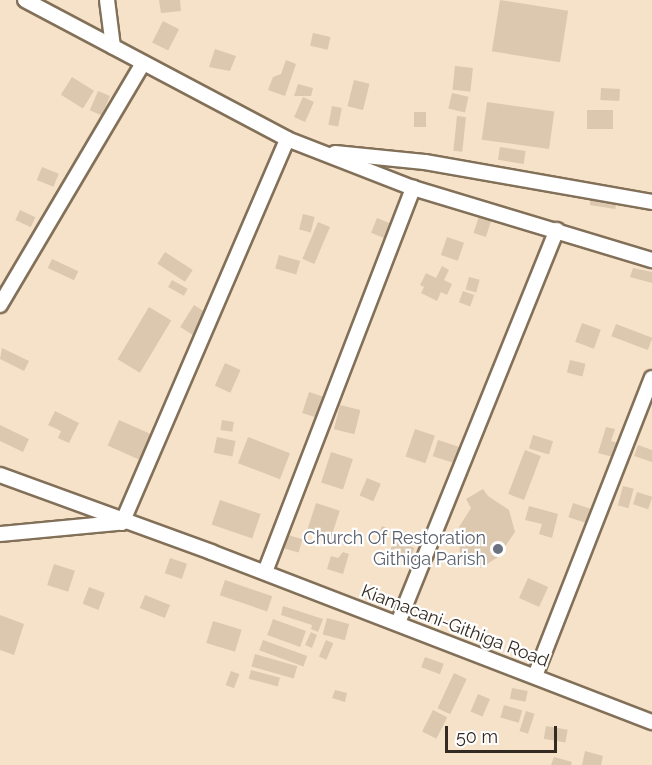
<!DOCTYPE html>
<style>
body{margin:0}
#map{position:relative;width:652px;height:765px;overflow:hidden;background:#f6e2c9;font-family:Raleway,sans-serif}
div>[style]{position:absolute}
.building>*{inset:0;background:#dbc8af;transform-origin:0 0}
.roads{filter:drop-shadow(2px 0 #827059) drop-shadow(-2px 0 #827059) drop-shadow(0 2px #827059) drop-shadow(0 -2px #827059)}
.minor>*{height:14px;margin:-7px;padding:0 7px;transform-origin:7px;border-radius:7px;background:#fff}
.dots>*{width:16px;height:16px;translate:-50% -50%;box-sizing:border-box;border:3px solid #fff;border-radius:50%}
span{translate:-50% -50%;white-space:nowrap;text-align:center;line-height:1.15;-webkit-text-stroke:4.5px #fff;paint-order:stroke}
.worship-label{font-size:18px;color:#5b616d}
.right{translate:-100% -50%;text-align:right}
.street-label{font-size:18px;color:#332b22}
.scale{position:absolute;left:445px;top:726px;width:112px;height:27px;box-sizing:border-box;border:3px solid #332b22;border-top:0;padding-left:8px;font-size:18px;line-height:21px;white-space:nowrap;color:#332b22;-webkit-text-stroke:4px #fff;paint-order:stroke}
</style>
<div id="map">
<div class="building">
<div style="clip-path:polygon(159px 0,180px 0,181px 11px,161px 13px)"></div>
<div style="left:500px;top:0;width:69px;height:52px;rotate:9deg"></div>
<div style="left:163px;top:21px;width:18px;height:24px;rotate:27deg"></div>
<div style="left:313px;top:33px;width:18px;height:13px;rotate:13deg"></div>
<div style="clip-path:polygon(215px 49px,236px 56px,230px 71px,209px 67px)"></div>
<div style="clip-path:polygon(286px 60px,296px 64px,285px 96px,268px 90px,273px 77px,281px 74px)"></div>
<div style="left:455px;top:66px;width:18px;height:24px;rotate:6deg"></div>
<div style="left:72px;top:77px;width:26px;height:21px;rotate:32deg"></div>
<div style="left:354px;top:80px;width:16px;height:27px;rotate:14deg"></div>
<div style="clip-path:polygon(298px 84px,313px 88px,311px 96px,294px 96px)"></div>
<div style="left:601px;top:88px;width:19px;height:12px;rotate:3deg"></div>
<div style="left:98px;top:91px;width:13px;height:21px;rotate:23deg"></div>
<div style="left:452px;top:93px;width:17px;height:16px;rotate:13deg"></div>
<div style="left:303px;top:97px;width:12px;height:22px;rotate:24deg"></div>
<div style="left:487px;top:102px;width:68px;height:38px;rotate:8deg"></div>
<div style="left:332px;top:106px;width:10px;height:19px;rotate:11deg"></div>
<div style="left:587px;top:110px;width:26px;height:19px"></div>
<div style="left:414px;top:112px;width:12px;height:15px"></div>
<div style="left:457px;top:116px;width:9px;height:35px;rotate:6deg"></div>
<div style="left:500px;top:147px;width:26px;height:13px;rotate:9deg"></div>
<div style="left:42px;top:167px;width:18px;height:14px;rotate:22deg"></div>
<div style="left:591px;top:197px;width:26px;height:8px;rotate:9deg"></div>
<div style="left:20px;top:210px;width:17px;height:11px;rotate:25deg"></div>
<div style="left:480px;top:213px;width:13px;height:21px;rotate:18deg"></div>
<div style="left:303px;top:214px;width:12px;height:16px;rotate:14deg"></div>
<div style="left:377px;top:218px;width:18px;height:16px;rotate:22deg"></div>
<div style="left:318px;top:222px;width:13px;height:40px;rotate:23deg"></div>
<div style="left:447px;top:237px;width:18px;height:19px;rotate:19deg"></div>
<div style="left:165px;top:252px;width:33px;height:14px;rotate:33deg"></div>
<div style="left:279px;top:255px;width:22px;height:14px;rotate:16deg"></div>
<div style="left:52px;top:259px;width:29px;height:10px;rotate:25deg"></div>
<div style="clip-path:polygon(442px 266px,449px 270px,444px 280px,452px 284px,447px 295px,441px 292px,437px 301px,421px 293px,424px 287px,420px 285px,426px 273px,436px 278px)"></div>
<div style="clip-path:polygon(633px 268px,652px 272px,652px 283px,630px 277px)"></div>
<div style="left:469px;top:277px;width:11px;height:13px;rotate:15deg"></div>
<div style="left:172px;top:280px;width:18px;height:8px;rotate:29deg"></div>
<div style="left:463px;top:291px;width:12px;height:12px;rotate:20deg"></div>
<div style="left:194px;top:305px;width:15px;height:26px;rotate:32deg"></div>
<div style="left:149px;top:307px;width:26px;height:61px;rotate:31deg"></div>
<div style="left:582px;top:323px;width:20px;height:20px;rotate:20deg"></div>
<div style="left:616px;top:324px;width:39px;height:13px;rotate:21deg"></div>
<div style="clip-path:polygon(2px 348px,29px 361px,24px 371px,0 359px)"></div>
<div style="left:570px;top:360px;width:16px;height:13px;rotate:14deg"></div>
<div style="left:225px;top:363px;width:17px;height:25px;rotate:24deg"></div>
<div style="left:309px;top:392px;width:16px;height:22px;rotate:18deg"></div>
<div style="left:340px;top:405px;width:21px;height:25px;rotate:14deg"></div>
<div style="clip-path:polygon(55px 411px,79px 423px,69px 443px,58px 438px,61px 431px,48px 425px)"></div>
<div style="left:119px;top:420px;width:39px;height:28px;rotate:24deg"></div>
<div style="left:222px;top:420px;width:12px;height:10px;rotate:9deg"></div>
<div style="clip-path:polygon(0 425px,29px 439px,23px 452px,0 441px)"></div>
<div style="clip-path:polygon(606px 427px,615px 429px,611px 441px,618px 443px,613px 457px,598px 453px)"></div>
<div style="left:415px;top:429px;width:21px;height:29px;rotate:19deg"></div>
<div style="left:533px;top:435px;width:21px;height:14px;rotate:17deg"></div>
<div style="left:217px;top:437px;width:19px;height:16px;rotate:12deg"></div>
<div style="left:248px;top:437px;width:45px;height:28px;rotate:21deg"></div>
<div style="left:438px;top:440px;width:28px;height:17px;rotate:18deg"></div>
<div style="clip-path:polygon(638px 445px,652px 450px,652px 462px,634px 456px)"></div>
<div style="left:525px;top:450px;width:17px;height:47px;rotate:21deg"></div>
<div style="left:331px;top:452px;width:23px;height:32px;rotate:18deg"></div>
<div style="left:367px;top:478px;width:15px;height:19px;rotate:23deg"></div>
<div style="left:623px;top:486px;width:11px;height:20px;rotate:15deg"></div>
<div style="clip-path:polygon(483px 489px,488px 496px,509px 510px,515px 532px,498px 557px,481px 568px,460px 558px,459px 527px,471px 508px,466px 499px)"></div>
<div style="left:637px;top:492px;width:16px;height:13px;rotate:18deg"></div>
<div style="left:220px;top:500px;width:43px;height:26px;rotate:19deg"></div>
<div style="left:316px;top:503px;width:25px;height:28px;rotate:18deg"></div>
<div style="left:573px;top:503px;width:23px;height:15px;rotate:18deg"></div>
<div style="clip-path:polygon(529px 506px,558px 514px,552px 538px,539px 534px,542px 524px,525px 520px)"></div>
<div style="left:382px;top:526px;width:9px;height:18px;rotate:21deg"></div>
<div style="left:288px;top:535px;width:15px;height:14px;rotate:16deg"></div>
<div style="left:394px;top:540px;width:22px;height:12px;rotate:21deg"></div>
<div style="clip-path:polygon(343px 552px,349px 554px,343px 574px,327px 569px,331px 556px,338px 558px)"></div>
<div style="left:170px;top:558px;width:18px;height:16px;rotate:19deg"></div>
<div style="left:54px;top:564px;width:22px;height:22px;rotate:18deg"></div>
<div style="left:528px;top:578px;width:22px;height:22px;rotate:24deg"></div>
<div style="left:225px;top:580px;width:50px;height:16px;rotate:19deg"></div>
<div style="left:89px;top:587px;width:17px;height:18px;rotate:21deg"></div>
<div style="left:145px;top:595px;width:27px;height:14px;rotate:22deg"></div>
<div style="clip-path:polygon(283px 606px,323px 619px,318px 632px,311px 629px,312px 625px,281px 615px)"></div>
<div style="clip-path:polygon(0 615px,24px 624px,14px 655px,0 650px)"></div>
<div style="left:327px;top:618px;width:23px;height:17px;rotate:15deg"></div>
<div style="left:273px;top:619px;width:35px;height:17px;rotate:20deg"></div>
<div style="left:213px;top:621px;width:30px;height:23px;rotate:17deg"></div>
<div style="clip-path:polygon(311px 632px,317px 635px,312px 648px,305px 645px)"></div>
<div style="left:263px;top:640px;width:47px;height:11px;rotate:20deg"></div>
<div style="left:326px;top:640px;width:8px;height:18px;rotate:23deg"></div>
<div style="left:255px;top:654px;width:44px;height:13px;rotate:16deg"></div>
<div style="left:425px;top:657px;width:20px;height:11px;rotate:20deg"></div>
<div style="left:251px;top:670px;width:30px;height:9px;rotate:15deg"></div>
<div style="left:231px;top:671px;width:9px;height:15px;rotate:21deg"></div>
<div style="left:454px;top:673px;width:14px;height:39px;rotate:25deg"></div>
<div style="left:512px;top:688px;width:16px;height:11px;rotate:11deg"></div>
<div style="clip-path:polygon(335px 690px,347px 693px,345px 702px,332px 698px)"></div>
<div style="left:478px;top:694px;width:13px;height:19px;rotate:23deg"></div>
<div style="left:504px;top:705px;width:19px;height:13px;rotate:16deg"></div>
<div style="left:433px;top:710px;width:16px;height:24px;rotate:27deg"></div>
<div style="left:526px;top:711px;width:9px;height:21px;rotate:18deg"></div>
<div style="left:546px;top:726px;width:22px;height:13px;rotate:10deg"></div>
<div style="clip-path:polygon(585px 751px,603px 756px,601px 765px,582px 765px)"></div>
<div style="clip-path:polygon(554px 757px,572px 762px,571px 765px,551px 765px)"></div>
</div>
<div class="roads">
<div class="minor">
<div style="left:25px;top:0;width:297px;rotate:27.9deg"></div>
<div style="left:287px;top:139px;width:135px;rotate:21.3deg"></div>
<div style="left:413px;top:188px;width:250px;rotate:16.8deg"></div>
<div style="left:107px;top:0;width:47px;rotate:82.7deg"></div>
<div style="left:335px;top:153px;width:90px;rotate:5.7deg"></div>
<div style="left:425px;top:162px;width:230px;rotate:10deg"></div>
<div style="left:0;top:305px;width:281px;rotate:-59.4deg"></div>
<div style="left:0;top:475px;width:225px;rotate:20deg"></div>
<div style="left:211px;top:552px;width:473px;rotate:21.1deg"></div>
<div style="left:122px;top:523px;width:418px;rotate:-66.7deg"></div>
<div style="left:0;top:534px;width:118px;rotate:-5.4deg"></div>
<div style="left:265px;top:572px;width:412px;rotate:-68.9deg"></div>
<div style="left:398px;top:623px;width:424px;rotate:-68deg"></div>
<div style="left:535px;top:676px;width:320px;rotate:-68.6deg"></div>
</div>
</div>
<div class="dots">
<div style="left:498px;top:549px;background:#6b7280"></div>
</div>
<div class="worship-label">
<span class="right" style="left:486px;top:549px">Church Of Restoration<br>Githiga Parish</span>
</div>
<div class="street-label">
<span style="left:455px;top:626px;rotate:21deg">Kiamacani-Githiga Road</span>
</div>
<div class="scale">50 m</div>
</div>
